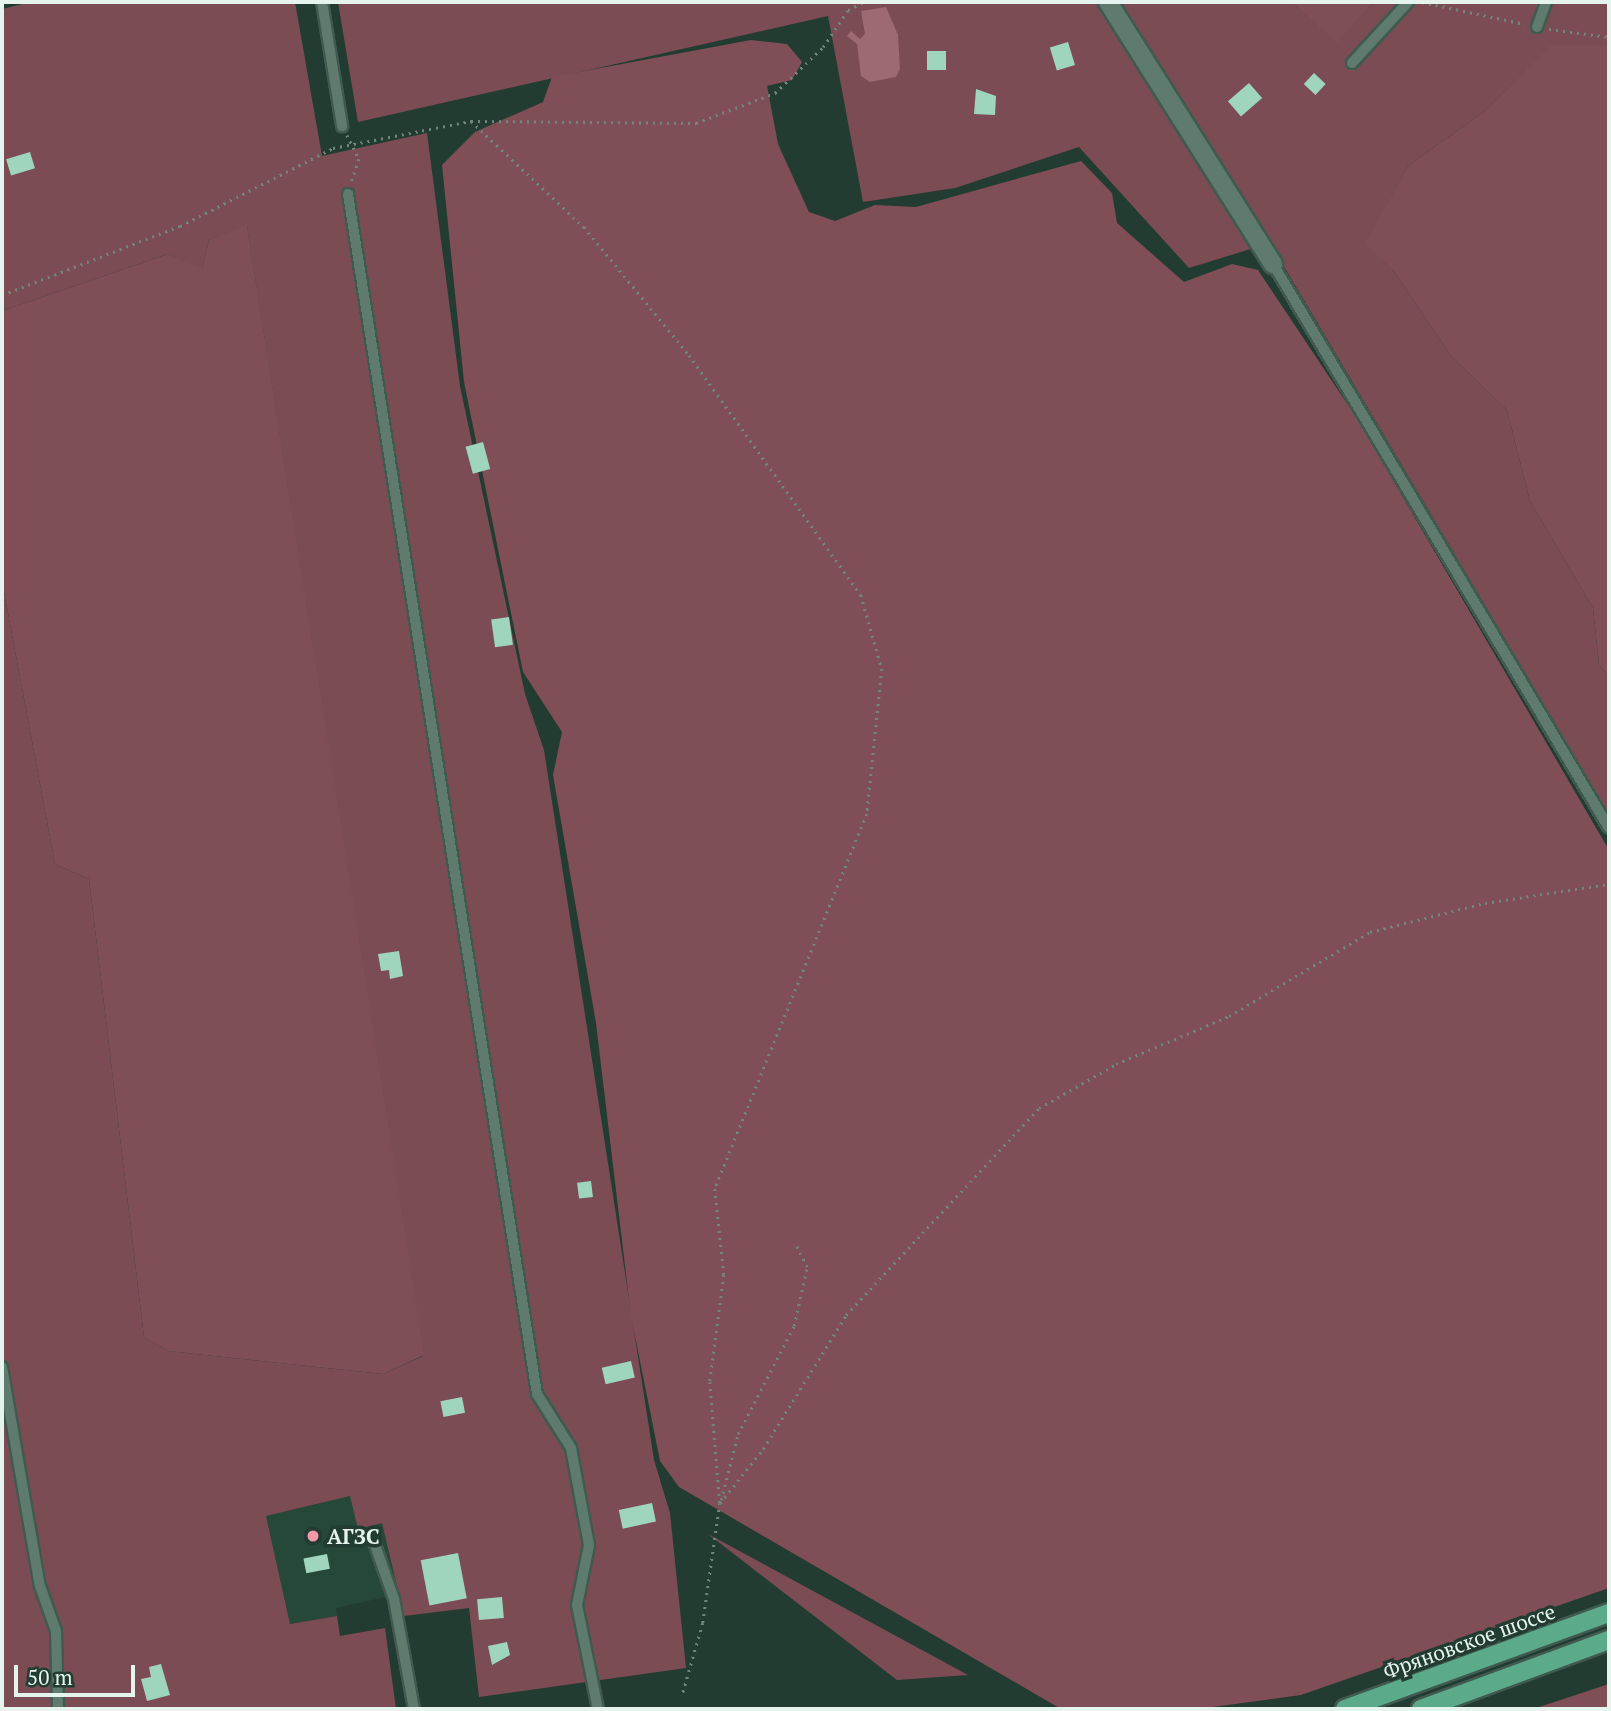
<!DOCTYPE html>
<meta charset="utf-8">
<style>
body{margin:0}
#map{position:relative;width:1611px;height:1711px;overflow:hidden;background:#223c31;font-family:"PT Serif",serif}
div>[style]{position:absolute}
.built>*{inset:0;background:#254839}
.green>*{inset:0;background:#7c4c55}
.forest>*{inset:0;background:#7f4e56}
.water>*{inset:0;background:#9d6972}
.building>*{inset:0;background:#9ed5bc;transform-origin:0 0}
.path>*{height:2.5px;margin-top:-1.25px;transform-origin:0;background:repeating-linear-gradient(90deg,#71877d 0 2px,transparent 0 7px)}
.roads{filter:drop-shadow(2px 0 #415a50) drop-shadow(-2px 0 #415a50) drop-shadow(0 2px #415a50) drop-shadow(0 -2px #415a50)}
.service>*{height:10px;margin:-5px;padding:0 5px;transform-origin:5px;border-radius:5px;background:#5f7b6e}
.minor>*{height:18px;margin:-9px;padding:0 9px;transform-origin:9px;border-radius:9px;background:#5f7b6e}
.primary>*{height:18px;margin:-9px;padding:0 9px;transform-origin:9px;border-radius:9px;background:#5bab8b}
.dots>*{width:19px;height:19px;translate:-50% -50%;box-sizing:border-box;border:4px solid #223c31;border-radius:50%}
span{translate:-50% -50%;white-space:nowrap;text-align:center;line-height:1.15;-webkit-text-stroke:7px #223c31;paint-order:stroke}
.poi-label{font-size:21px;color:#e5f5ed;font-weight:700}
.left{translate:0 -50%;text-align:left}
.street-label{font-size:21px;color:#e5f5ed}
.frame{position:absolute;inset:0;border:4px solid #e5f5ed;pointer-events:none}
.scale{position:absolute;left:14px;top:1665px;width:121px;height:32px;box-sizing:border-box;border:4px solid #e5f5ed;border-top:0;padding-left:9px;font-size:21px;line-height:24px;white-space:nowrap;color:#e5f5ed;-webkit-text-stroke:5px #223c31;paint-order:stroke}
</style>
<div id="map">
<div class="built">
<div style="clip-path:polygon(351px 1496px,382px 1523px,399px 1594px,336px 1608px,337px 1616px,290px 1624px,266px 1516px)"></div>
</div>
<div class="green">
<div style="clip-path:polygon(31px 2px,295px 2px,322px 156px,427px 133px,460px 386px,525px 694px,544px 750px,654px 1460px,670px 1513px,686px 1668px,479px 1697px,469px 1608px,404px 1616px,382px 1523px,358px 1529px,350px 1496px,266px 1516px,290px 1624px,337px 1616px,340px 1636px,385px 1628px,396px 1709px,2px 1709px,2px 581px,55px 864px,89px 879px,144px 1337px,168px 1351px,383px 1374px,423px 1356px,247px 226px,209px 240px,202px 270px,168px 254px,2px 311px,2px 9px)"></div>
<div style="clip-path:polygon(338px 2px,1291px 2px,1337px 42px,1374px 2px,1609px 2px,1609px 46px,1551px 46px,1485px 111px,1408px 166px,1366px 243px,1395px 273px,1451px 356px,1507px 410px,1530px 501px,1593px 608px,1599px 665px,1609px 676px,1609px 814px,1270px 243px,1189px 268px,1079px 147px,955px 188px,863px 202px,828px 16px,358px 122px)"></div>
<div style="clip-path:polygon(708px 1534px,968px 1675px,897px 1680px)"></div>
</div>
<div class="forest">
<div style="clip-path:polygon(1291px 2px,1374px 2px,1337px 43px)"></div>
<div style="clip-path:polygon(751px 40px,787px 44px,802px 62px,792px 80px,767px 86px,778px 144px,809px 212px,835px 221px,875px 205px,916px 207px,1081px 161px,1112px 193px,1117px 223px,1184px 282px,1232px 264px,1258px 270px,1356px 417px,1609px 850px,1609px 1588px,1301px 1695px,1198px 1709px,1061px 1709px,679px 1487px,660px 1461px,631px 1316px,596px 1023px,553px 775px,562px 732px,523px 672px,464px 382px,442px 165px,475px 132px,543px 102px,552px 77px)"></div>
<div style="clip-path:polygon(1551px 45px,1609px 46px,1609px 676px,1599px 665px,1593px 608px,1530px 501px,1507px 410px,1451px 356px,1395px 273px,1365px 243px,1408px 166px,1485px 111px)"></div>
<div style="clip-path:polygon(247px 225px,424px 1355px,383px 1374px,168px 1351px,144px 1337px,89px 879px,55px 864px,2px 581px,2px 311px,168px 254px,202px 269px,209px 240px)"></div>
<div style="clip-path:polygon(1609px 1684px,1609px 1709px,1533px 1709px)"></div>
</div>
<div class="water">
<div style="clip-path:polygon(886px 7px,898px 35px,900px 69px,896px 77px,870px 82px,861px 76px,857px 44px,847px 36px,851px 31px,860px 39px,865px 34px,861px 11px)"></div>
</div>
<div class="building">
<div style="left:1068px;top:42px;width:24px;height:19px;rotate:73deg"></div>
<div style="left:927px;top:51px;width:19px;height:19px"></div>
<div style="left:1314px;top:73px;width:16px;height:15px;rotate:43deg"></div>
<div style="left:1249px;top:83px;width:20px;height:28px;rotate:49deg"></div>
<div style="clip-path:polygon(976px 89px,996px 96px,995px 115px,974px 114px)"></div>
<div style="left:30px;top:152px;width:17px;height:25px;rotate:73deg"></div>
<div style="left:483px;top:442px;width:28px;height:18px;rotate:75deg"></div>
<div style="left:509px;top:617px;width:28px;height:18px;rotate:82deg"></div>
<div style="clip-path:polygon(399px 951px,403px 976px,390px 979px,389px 970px,381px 971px,378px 954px)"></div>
<div style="left:591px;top:1181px;width:16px;height:14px;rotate:83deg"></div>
<div style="left:631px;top:1361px;width:17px;height:30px;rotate:77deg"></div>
<div style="left:462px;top:1397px;width:16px;height:22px;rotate:79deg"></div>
<div style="left:652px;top:1503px;width:19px;height:34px;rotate:78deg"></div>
<div style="left:458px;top:1553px;width:46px;height:38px;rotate:79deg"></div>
<div style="left:327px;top:1554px;width:15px;height:24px;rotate:79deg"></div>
<div style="left:502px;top:1597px;width:21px;height:25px;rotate:85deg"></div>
<div style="clip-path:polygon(507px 1642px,510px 1655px,492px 1665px,488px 1646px)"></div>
<div style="clip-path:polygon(161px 1664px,170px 1695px,147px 1701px,141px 1679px,151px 1677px,149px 1667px)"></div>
</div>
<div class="path">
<div style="left:1422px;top:2px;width:105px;rotate:12.1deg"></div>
<div style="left:1549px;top:29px;width:61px;rotate:7.6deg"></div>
<div style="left:471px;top:121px;width:155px;rotate:43.2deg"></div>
<div style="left:584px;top:227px;width:166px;rotate:50.6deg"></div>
<div style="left:689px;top:355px;width:295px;rotate:54.4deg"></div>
<div style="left:861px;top:595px;width:77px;rotate:74.2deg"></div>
<div style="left:882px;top:669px;width:146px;rotate:95.9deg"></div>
<div style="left:867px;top:814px;width:405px;rotate:112.1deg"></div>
<div style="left:715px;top:1189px;width:86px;rotate:84deg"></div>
<div style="left:724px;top:1275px;width:108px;rotate:97.5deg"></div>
<div style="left:710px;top:1382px;width:121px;rotate:85.3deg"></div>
<div style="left:720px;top:1503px;width:121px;rotate:98.1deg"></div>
<div style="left:703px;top:1623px;width:76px;rotate:106deg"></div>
<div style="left:347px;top:135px;width:27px;rotate:63deg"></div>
<div style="left:359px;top:159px;width:23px;rotate:108deg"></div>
<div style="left:2px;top:295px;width:191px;rotate:-21.2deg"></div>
<div style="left:180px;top:226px;width:172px;rotate:-27deg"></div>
<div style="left:333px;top:148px;width:141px;rotate:-11.1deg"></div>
<div style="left:471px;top:121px;width:225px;rotate:0.5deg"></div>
<div style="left:696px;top:123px;width:85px;rotate:-20.8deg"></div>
<div style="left:775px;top:93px;width:66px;rotate:-43.8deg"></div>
<div style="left:823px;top:47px;width:45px;rotate:-56deg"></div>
<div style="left:848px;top:10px;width:18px;rotate:-27deg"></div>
<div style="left:721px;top:1500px;width:68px;rotate:-75.6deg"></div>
<div style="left:738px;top:1434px;width:122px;rotate:-62.6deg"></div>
<div style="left:794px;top:1326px;width:60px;rotate:-77.6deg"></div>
<div style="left:807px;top:1267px;width:27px;rotate:-117deg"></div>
<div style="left:720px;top:1503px;width:69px;rotate:-51.5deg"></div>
<div style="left:763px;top:1449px;width:158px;rotate:-58.2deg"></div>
<div style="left:846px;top:1315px;width:283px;rotate:-47deg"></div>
<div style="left:1039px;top:1108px;width:89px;rotate:-29.7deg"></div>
<div style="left:1116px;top:1064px;width:123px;rotate:-23deg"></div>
<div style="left:1229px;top:1016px;width:164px;rotate:-30.8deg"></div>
<div style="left:1370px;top:932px;width:119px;rotate:-14.2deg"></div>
<div style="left:1485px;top:903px;width:125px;rotate:-8.7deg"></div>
</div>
<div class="roads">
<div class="service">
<div style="left:322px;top:2px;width:126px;rotate:80.8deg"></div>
<div style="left:1537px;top:27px;width:27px;rotate:-70deg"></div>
<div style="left:1352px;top:63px;width:83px;rotate:-47.4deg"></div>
<div style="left:348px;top:194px;width:1215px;rotate:81.05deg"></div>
<div style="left:537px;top:1394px;width:64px;rotate:57.8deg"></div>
<div style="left:571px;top:1448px;width:99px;rotate:79.5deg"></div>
<div style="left:589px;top:1545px;width:61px;rotate:101.3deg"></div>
<div style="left:577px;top:1605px;width:106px;rotate:78.6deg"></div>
<div style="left:1273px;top:264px;width:656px;rotate:59.22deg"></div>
<div style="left:2px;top:1367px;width:222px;rotate:80.2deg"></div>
<div style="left:40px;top:1586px;width:48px;rotate:70.4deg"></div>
<div style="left:56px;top:1631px;width:78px;rotate:88.5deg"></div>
<div style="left:375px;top:1545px;width:57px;rotate:70.6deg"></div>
<div style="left:394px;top:1599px;width:112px;rotate:79.7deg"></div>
</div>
<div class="minor">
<div style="left:1108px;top:2px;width:310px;rotate:57.8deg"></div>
</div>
<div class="primary">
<div style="left:1345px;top:1709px;width:281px;rotate:-20deg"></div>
<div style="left:1421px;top:1709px;width:200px;rotate:-20.2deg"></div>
</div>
</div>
<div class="dots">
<div style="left:313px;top:1536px;background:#f39aa9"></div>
</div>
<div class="poi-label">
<span class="left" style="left:327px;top:1536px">АГЗС</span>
</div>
<div class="street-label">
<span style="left:1469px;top:1641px;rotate:-20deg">Фряновское шоссе</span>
</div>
<div class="frame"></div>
<div class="scale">50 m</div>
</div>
